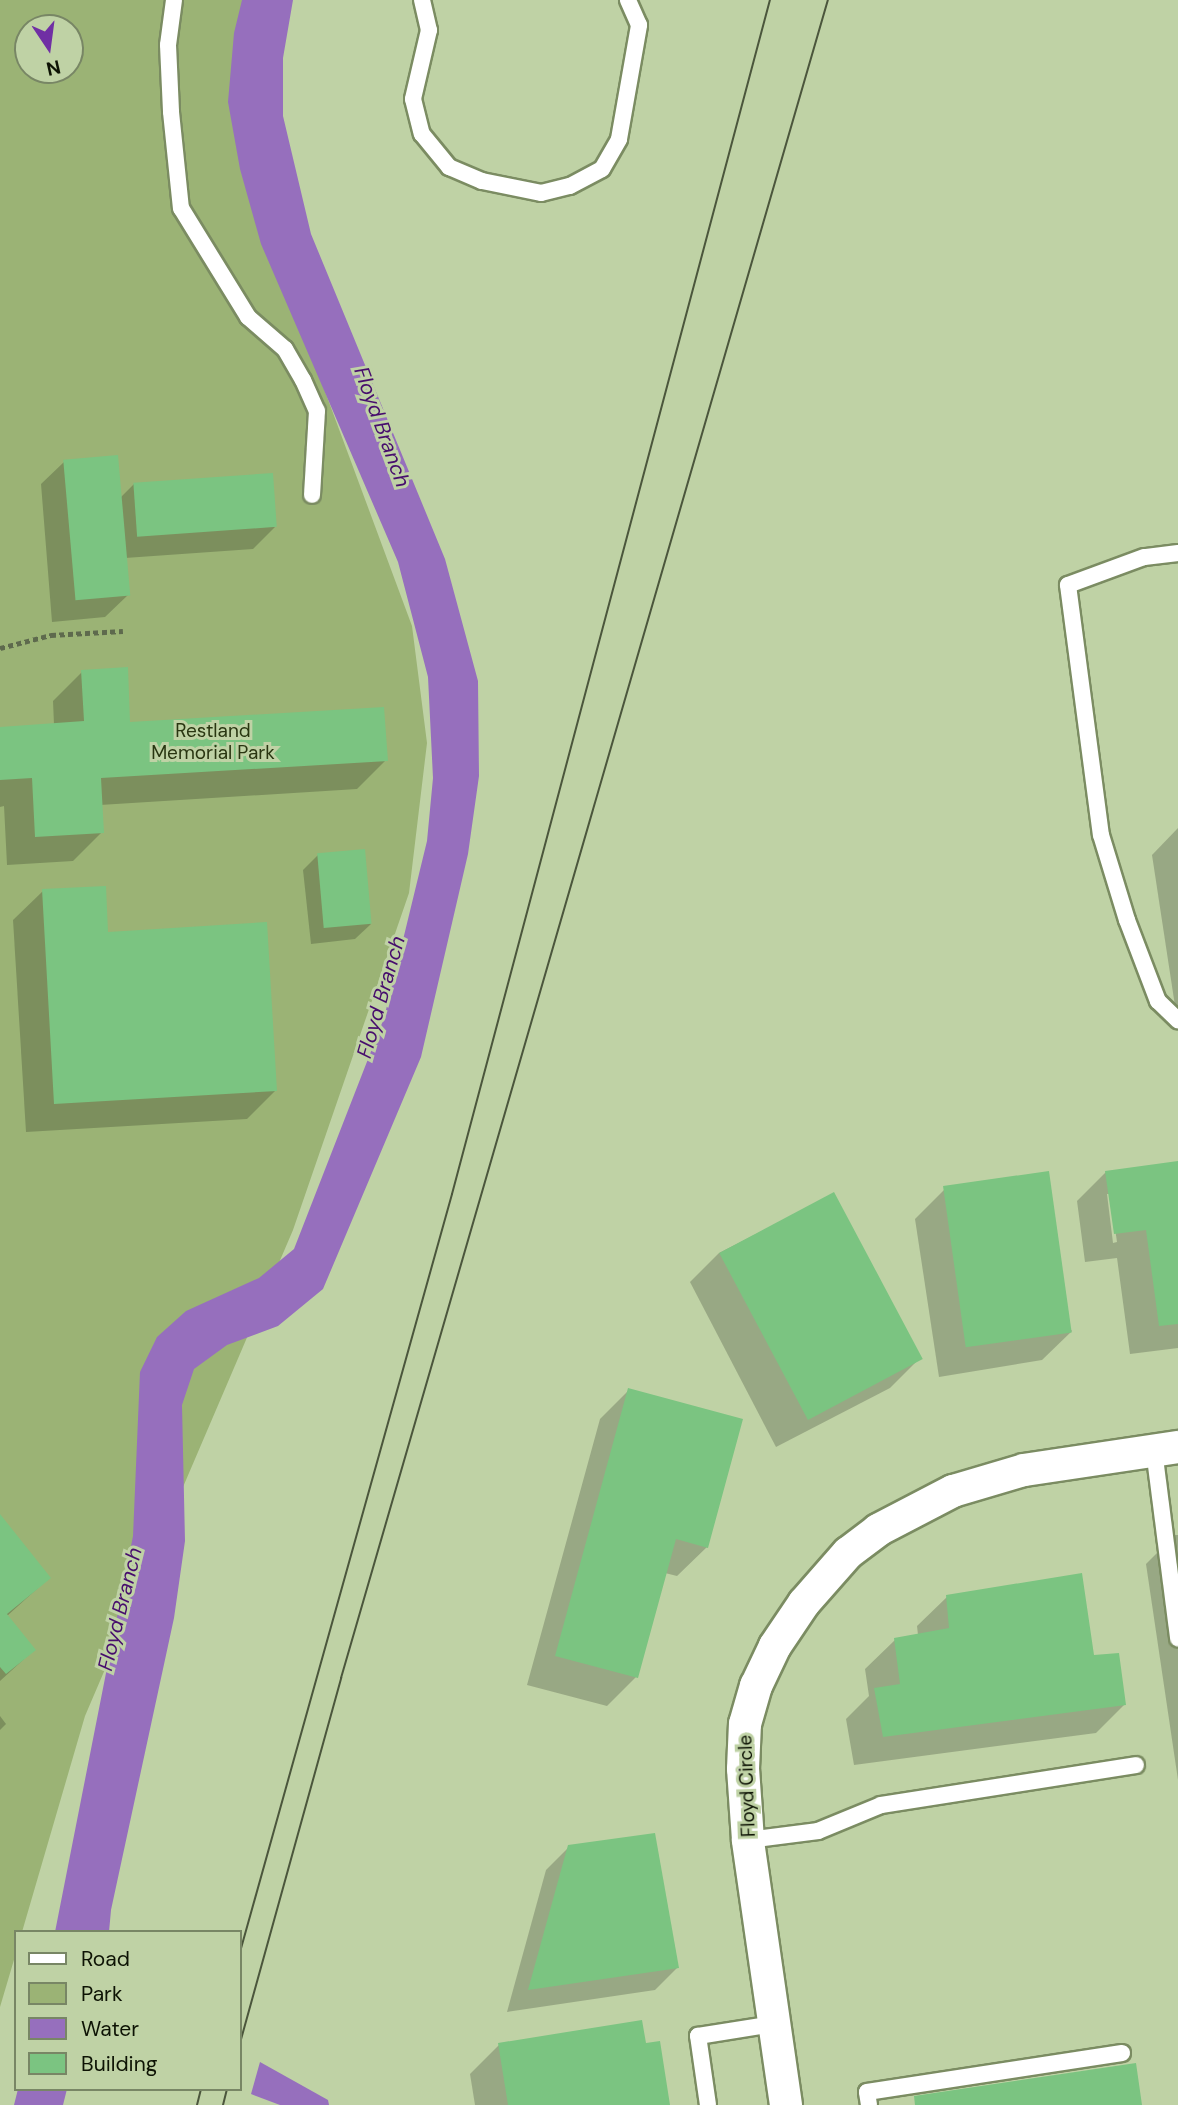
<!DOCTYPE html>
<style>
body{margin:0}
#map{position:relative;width:1178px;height:2105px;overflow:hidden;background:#bfd2a5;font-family:"DM Sans",sans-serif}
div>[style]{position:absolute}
.green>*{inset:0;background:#9bb375}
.water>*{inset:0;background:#966fbd}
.shadow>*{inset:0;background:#0003}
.building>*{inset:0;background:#7bc481;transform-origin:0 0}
.path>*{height:4.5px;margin-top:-2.25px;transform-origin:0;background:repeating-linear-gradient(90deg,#5e6a4d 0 5px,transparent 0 8.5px)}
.roads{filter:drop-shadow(2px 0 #7b8c62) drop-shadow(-2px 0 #7b8c62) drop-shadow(0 2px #7b8c62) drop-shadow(0 -2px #7b8c62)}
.service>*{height:16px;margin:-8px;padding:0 8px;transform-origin:8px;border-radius:8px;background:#fff}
.minor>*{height:32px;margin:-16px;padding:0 16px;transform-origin:16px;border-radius:16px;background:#fff}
.tram>*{height:2px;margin:-1px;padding:0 1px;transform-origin:1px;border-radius:1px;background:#4b563c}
span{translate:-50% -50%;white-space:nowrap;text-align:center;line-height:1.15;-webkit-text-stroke:6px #bfd2a5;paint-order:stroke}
.park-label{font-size:19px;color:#293611}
.street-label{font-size:19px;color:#0d1304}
.water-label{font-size:21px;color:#470d6d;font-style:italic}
.legend{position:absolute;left:14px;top:1930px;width:228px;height:161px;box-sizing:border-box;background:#bfd2a5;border:2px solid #788665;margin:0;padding:9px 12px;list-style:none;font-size:21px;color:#0d1304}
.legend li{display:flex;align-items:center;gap:14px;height:35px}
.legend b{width:35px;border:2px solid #788665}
.north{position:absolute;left:14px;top:14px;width:70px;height:70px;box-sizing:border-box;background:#bfd2a5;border:2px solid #788665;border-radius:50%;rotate:167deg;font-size:19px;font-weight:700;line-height:28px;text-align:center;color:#0d1304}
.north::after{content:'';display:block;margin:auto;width:24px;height:32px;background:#702fa4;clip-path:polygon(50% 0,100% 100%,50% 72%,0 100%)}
</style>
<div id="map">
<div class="green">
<div style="clip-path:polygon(evenodd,0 0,258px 0,257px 208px,412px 626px,427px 743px,409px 893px,293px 1230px,85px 1716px,22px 1932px,16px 1932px,16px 1953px,0 2007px,0 0,28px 28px,70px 28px,70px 70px,28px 70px,28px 28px)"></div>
</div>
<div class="water">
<div style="clip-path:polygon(242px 0,293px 0,283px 58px,283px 116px,311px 234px,445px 559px,478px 681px,479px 776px,468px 854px,421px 1057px,323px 1289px,278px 1326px,227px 1345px,194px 1369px,182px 1405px,185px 1541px,174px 1618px,111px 1910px,109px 1932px,55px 1932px,133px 1536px,140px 1372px,157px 1337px,186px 1311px,259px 1278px,294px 1249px,384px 1018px,427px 841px,433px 778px,428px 677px,398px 562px,261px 244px,240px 169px,228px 102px,234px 33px)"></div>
<div style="clip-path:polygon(260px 2062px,328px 2100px,329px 2105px,280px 2105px,251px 2094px)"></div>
<div style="clip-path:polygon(18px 2089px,67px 2089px,63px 2105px,14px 2105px)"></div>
</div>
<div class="shadow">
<div style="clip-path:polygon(64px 462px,120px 498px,134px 484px,275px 527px,253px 549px,125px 558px,128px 595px,105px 617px,52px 622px,41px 484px)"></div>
<div style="clip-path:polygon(82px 672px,129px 724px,386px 760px,357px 789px,100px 805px,102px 832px,73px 861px,7px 865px,4px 806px,0 807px,0 728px,54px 725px,53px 701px)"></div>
<div style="clip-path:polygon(1178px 828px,1178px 1018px,1177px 1019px,1152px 855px)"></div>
<div style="clip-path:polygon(318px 855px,371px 924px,355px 939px,311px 944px,303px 870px)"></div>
<div style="clip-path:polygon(43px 891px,107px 934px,276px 1090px,247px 1119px,26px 1132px,13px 920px)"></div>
<div style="clip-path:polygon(evenodd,1178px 1163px,1178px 1348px,1130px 1354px,1117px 1258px,1085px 1262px,1077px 1201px,1106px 1172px,1178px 1163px,1107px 1194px,1110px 1194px,1117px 1242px,1113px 1243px,1107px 1194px)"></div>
<div style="clip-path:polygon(944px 1190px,1072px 1331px,1042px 1360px,939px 1377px,915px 1219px)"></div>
<div style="clip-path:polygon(834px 1194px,919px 1359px,890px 1388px,776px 1447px,690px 1282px,719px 1253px)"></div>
<div style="clip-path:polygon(629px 1390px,707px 1547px,677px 1576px,665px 1573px,636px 1677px,607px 1706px,527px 1685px,600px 1419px)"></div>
<div style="clip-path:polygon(0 1516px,49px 1578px,7px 1616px,34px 1650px,0 1681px)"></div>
<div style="clip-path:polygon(1175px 1535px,1178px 1535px,1178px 1780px,1146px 1564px)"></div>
<div style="clip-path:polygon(947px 1597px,1093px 1656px,1125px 1704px,1096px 1733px,854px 1765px,846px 1719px,869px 1696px,865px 1669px,895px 1640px,918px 1635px,917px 1626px)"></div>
<div style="clip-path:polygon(0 1716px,6px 1724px,0 1730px)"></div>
<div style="clip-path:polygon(569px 1847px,677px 1968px,655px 1990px,507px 2012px,546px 1870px)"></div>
<div style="clip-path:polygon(499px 2045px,644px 2045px,668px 2105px,475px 2105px,470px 2074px)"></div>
</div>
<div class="building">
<div style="left:118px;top:455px;width:141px;height:55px;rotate:85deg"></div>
<div style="left:273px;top:473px;width:54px;height:140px;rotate:86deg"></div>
<div style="clip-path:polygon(128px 667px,130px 722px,384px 707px,388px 761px,101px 778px,104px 833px,35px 837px,32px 778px,0 780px,0 727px,84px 721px,81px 670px)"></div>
<div style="left:365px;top:849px;width:75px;height:48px;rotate:85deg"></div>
<div style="clip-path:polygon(106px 886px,108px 932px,267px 922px,277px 1091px,54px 1104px,42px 889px)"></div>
<div style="clip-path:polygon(1178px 1161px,1178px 1324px,1159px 1326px,1146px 1230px,1114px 1234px,1105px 1171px)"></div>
<div style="left:1049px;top:1171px;width:163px;height:107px;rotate:82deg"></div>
<div style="left:834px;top:1192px;width:189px;height:130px;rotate:62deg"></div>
<div style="clip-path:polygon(628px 1388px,743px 1419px,708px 1548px,676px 1539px,638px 1678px,555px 1656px)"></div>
<div style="clip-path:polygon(0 1514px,51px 1578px,7px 1614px,36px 1650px,6px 1674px,0 1667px)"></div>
<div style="clip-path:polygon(1082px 1573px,1094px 1655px,1119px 1653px,1126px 1705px,883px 1737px,874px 1688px,900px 1684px,894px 1638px,949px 1628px,946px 1595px)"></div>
<div style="clip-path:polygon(655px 1833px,679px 1968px,528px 1990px,568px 1845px)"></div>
<div style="clip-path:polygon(642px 2020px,646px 2043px,660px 2041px,670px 2105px,508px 2105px,498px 2043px)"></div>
<div style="clip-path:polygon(1136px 2063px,1142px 2105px,915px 2105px,914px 2096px)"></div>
</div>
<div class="path">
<div style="left:0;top:648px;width:53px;rotate:-14.3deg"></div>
<div style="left:51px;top:635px;width:72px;rotate:-3.2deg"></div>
</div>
<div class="roads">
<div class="service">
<div style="left:174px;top:0;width:45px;rotate:97.6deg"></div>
<div style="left:168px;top:45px;width:67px;rotate:87.4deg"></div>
<div style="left:171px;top:112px;width:97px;rotate:84.1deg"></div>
<div style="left:181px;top:208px;width:128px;rotate:58.4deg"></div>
<div style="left:248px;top:317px;width:49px;rotate:40.9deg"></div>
<div style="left:285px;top:349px;width:36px;rotate:60deg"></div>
<div style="left:303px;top:380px;width:34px;rotate:66deg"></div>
<div style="left:317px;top:411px;width:84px;rotate:93.4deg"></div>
<div style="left:422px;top:0;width:31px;rotate:77deg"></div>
<div style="left:429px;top:30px;width:71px;rotate:103.1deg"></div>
<div style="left:413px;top:99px;width:36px;rotate:76deg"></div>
<div style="left:422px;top:134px;width:43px;rotate:50.7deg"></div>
<div style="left:449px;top:167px;width:36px;rotate:23deg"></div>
<div style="left:482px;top:181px;width:60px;rotate:11.5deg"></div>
<div style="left:541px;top:193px;width:30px;rotate:-14deg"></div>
<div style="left:570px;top:186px;width:36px;rotate:-28deg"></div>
<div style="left:602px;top:169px;width:34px;rotate:-60deg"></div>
<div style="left:619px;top:139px;width:116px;rotate:-80deg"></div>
<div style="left:639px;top:25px;width:27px;rotate:-114deg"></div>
<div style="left:1178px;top:553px;width:34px;rotate:173deg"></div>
<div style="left:1144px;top:557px;width:81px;rotate:159.8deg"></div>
<div style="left:1068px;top:585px;width:252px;rotate:82.5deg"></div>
<div style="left:1101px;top:835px;width:89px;rotate:73deg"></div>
<div style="left:1127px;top:920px;width:87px;rotate:69.1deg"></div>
<div style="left:1158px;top:1001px;width:28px;rotate:44deg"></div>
<div style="left:1154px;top:1450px;width:190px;rotate:82.7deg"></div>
<div style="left:748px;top:1840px;width:71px;rotate:-7.3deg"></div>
<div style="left:818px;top:1831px;width:68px;rotate:-22.4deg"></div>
<div style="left:881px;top:1805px;width:258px;rotate:-8.9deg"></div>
<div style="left:708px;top:2105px;width:70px;rotate:-98.2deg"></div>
<div style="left:698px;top:2036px;width:77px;rotate:-9deg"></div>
<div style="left:869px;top:2105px;width:13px;rotate:-99deg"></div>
<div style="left:867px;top:2092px;width:258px;rotate:-8.7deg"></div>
</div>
<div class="minor">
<div style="left:786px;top:2105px;width:268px;rotate:-98.2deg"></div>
<div style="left:748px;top:1840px;width:71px;rotate:-94deg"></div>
<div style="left:743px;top:1769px;width:45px;rotate:-87.5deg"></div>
<div style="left:745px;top:1724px;width:40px;rotate:-74deg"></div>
<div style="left:756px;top:1686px;width:44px;rotate:-64.6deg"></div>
<div style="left:775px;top:1646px;width:52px;rotate:-56deg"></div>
<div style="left:804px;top:1603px;width:67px;rotate:-48.7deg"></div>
<div style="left:848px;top:1553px;width:38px;rotate:-37deg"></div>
<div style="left:878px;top:1530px;width:85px;rotate:-27.5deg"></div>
<div style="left:953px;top:1491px;width:74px;rotate:-16.5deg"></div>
<div style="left:1024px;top:1470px;width:156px;rotate:-8.5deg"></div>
</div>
</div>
<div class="tram">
<div style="left:240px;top:1952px;width:787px;rotate:-74.37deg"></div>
<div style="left:452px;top:1194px;width:1236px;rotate:-75.09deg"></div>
<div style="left:240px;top:2043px;width:379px;rotate:-74.5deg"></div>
<div style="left:341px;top:1678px;width:1747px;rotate:-73.82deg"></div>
<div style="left:197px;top:2105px;width:16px;rotate:-76deg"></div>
<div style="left:223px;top:2105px;width:16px;rotate:-76deg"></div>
</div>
<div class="park-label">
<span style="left:213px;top:742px">Restland<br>Memorial Park</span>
</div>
<div class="street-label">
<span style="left:747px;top:1786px;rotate:-92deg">Floyd Circle</span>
</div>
<div class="water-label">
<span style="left:382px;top:427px;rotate:70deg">Floyd Branch</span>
<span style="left:381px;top:997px;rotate:-74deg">Floyd Branch</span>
<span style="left:120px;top:1609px;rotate:-76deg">Floyd Branch</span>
</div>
<ul class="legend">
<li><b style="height:9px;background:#fff"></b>Road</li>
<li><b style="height:19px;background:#9bb375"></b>Park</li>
<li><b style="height:19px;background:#966fbd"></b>Water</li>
<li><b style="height:19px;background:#7bc481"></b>Building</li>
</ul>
<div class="north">N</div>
</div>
